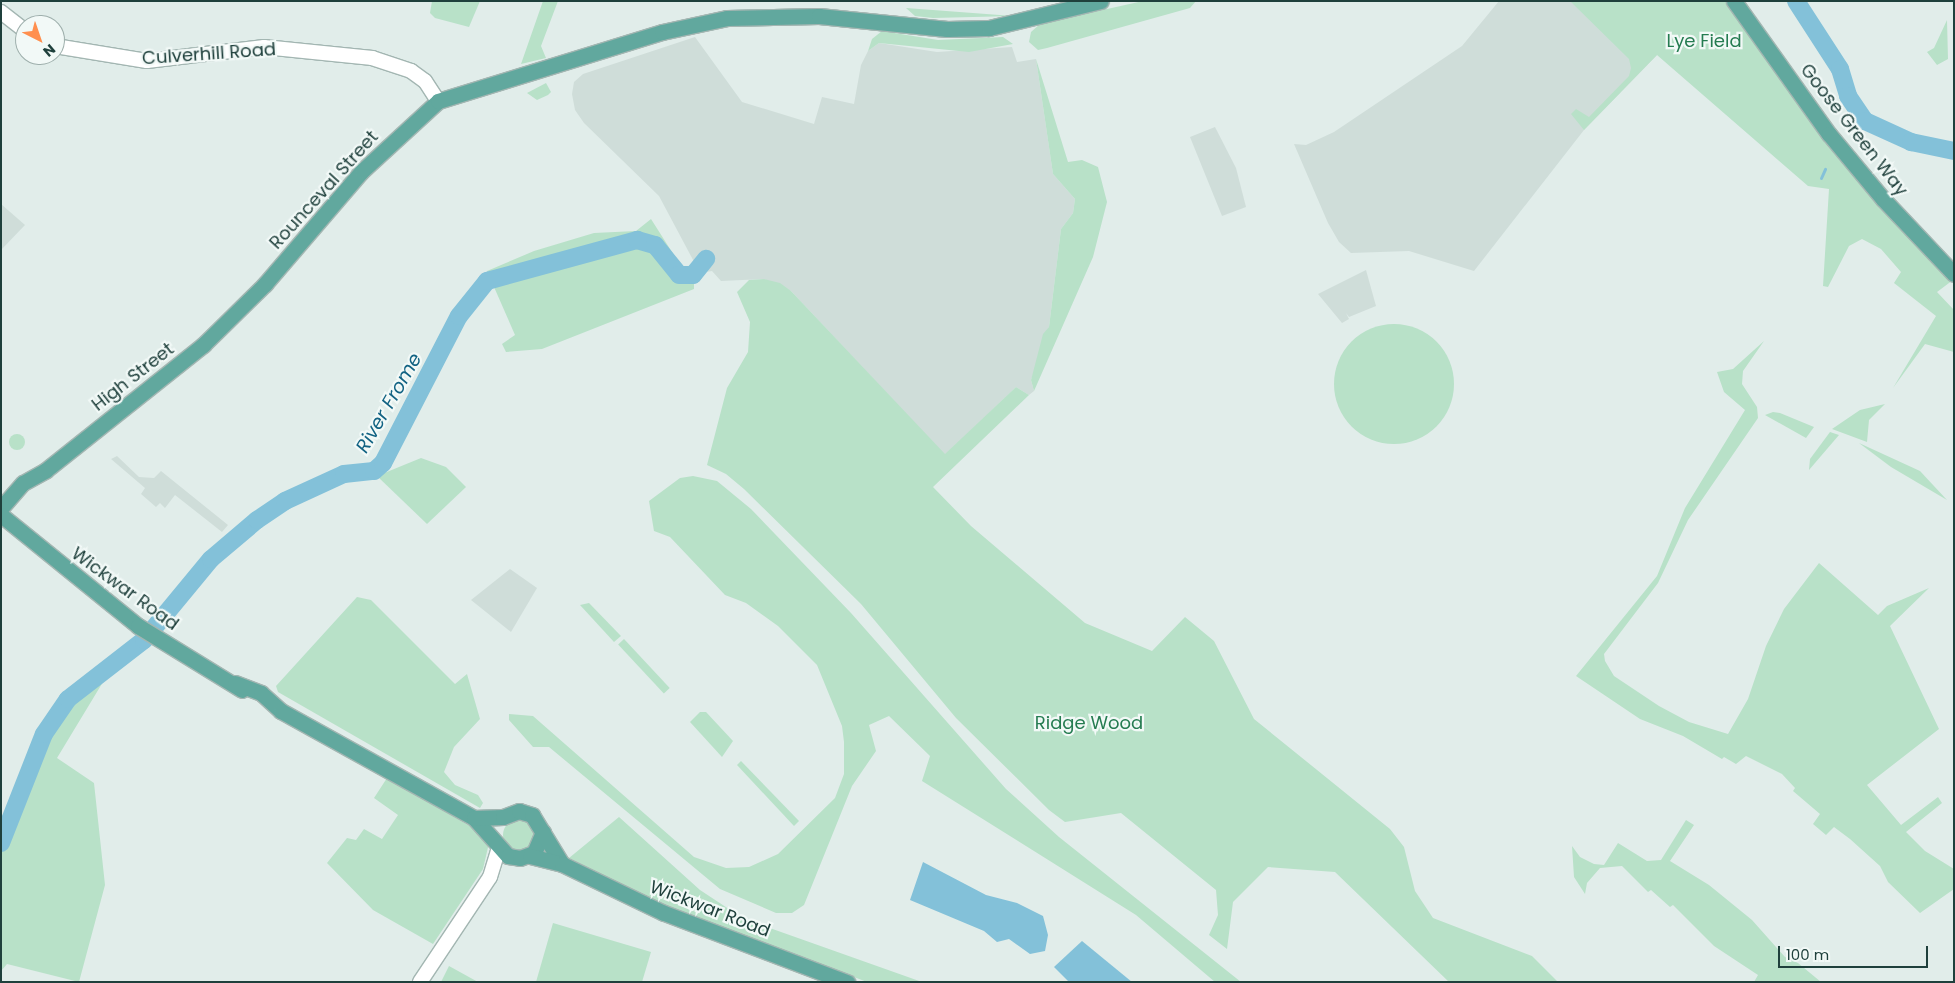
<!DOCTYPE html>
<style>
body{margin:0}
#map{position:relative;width:1955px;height:983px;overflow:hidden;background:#e1edea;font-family:Poppins,sans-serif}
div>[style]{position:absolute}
.built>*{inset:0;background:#cfddd9}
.green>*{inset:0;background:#b8e1c8;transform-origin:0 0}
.round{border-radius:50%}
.water>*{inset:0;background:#83c1d9}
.stream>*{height:3px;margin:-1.5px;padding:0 1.5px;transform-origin:1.5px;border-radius:1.5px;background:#83c1d9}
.river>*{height:18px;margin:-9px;padding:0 9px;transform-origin:9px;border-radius:9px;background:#83c1d9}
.roads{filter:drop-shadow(1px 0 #a3b6b2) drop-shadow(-1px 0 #a3b6b2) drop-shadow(0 1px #a3b6b2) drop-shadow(0 -1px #a3b6b2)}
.minor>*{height:14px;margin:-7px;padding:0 7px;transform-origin:7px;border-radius:7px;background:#fff}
.major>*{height:15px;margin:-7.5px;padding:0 7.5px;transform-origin:7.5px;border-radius:7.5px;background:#61a89e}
span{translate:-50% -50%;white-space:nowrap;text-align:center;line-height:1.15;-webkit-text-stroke:4.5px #f2f9f7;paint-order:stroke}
.park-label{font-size:18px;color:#257c51}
.street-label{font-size:18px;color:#1f403c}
.water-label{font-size:19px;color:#126383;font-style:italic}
.frame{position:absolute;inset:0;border:2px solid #1f403c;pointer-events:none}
.north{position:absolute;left:15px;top:15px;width:50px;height:50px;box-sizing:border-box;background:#f2f9f7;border:1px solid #9eafac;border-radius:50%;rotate:139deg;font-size:14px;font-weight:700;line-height:20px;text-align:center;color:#1f403c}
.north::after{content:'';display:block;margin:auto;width:18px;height:22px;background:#ff8f4e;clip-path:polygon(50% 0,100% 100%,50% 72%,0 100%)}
.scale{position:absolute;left:1778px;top:946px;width:150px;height:22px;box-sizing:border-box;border:2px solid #1f403c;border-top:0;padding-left:6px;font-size:15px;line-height:18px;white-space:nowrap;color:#1f403c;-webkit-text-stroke:4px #f2f9f7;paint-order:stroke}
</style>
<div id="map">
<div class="built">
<div style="clip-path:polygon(1499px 1px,1592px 1px,1657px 55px,1584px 130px,1474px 271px,1409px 251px,1351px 253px,1339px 242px,1328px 223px,1294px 144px,1306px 145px,1334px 132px,1462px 46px)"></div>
<div style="clip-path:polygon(695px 37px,742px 102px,814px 124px,822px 97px,854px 104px,861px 65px,868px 51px,879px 43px,937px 52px,1012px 47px,1017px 62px,1036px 59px,1053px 174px,1075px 199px,1073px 213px,1061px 229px,1049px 327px,1031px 380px,1034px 391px,1029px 395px,1016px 387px,945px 455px,791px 291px,764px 279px,721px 281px,712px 271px,700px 273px,659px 196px,584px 123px,575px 110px,572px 94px,574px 82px,583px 74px)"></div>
<div style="clip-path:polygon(1215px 127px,1236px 168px,1246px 207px,1222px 216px,1190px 137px)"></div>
<div style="clip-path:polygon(1px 204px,25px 225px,1px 250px)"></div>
<div style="clip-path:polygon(1366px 270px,1376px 306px,1349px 317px,1346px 313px,1349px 319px,1342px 323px,1318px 294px)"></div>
<div style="clip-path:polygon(117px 456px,139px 477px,154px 478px,161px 471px,228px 525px,222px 532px,175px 495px,165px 508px,160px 503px,156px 507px,141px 494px,145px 488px,111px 459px)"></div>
<div style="clip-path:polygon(510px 569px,537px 588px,511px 632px,471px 600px)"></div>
</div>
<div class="green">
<div style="clip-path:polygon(432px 1px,480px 1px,469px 27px,435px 18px,430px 13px)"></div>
<div style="clip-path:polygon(543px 1px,558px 1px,541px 46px,546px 58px,521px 64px)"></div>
<div style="clip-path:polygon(1143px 1px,1196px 1px,1190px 8px,1047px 48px,1038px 50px,1029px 42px,1031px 32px,1040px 24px)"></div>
<div style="clip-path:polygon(1570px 1px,1726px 1px,1843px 161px,1953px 280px,1937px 292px,1954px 310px,1954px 352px,1925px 344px,1893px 388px,1936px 316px,1894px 283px,1901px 272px,1881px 249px,1862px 239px,1849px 246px,1828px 287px,1823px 286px,1829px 189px,1808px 186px,1657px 55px,1584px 130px,1571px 114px,1576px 109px,1589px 117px,1629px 76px,1631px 68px,1629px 59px)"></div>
<div style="clip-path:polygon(906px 8px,1013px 16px,933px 18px,915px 16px)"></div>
<div style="clip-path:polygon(1947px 20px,1948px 59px,1937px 65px,1927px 52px,1934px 48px)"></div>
<div style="clip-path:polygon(882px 31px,938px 40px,1003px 37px,1013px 44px,969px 52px,879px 43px,868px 51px,872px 39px)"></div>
<div style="clip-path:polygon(1036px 59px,1068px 162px,1082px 160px,1098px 167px,1107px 202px,1093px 257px,1034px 391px,1031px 380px,1043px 334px,1049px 327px,1061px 229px,1073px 213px,1075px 199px,1053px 174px)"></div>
<div style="clip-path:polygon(546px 83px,551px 92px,548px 95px,537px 100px,527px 93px)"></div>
<div style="clip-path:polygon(651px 219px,679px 263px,694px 276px,694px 289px,542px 349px,506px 352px,502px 344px,515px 335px,487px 271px,534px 251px,594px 233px,636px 231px)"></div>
<div style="clip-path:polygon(764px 279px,780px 283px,791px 291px,945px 454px,1016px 387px,1029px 395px,933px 487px,971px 526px,1085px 623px,1152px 651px,1185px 617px,1214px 641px,1254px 719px,1390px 829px,1404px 847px,1415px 891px,1433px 918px,1532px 956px,1558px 982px,1449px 982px,1335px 872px,1268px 867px,1233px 902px,1227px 949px,1209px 935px,1218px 915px,1216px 890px,1121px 813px,1065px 822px,1049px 810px,956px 718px,861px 604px,744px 489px,726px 474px,707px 465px,727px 388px,748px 352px,750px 322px,737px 292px,749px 280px)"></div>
<div class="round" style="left:1334px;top:324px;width:120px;height:120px"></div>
<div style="clip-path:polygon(1764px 341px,1743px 371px,1742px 384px,1757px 407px,1758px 418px,1688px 520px,1658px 583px,1604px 654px,1605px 661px,1614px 676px,1659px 706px,1689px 722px,1728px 734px,1748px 699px,1766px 646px,1784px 609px,1819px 563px,1878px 615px,1887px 606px,1929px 588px,1890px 626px,1939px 729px,1867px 785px,1901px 825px,1938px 797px,1942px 803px,1906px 832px,1925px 851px,1954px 869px,1954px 889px,1920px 913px,1888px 882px,1880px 866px,1850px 839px,1834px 827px,1826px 835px,1813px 824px,1820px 814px,1793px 791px,1795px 788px,1782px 774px,1746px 756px,1736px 764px,1724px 757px,1722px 759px,1683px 736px,1640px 719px,1576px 676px,1657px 576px,1685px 508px,1745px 410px,1724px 392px,1717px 372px,1733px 369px)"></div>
<div style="clip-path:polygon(1885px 404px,1869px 420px,1867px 442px,1832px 429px,1860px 410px)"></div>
<div style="clip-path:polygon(1773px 412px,1780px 413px,1814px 427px,1806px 438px,1765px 415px)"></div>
<div style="clip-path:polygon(1830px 432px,1839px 435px,1809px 470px,1810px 459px)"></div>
<div class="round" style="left:9px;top:434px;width:16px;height:16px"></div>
<div style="clip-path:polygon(1859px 443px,1920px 471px,1947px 500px,1891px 467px)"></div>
<div style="clip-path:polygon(421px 458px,446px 467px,466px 487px,427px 524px,377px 476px)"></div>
<div style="clip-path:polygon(693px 476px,717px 481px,751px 509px,851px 613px,1006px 789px,1059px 837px,1241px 982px,1215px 982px,1136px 915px,922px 781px,930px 756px,889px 716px,869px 725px,876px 751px,852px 786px,804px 905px,792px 913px,776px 913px,720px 889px,549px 747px,533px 747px,509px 720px,509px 714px,533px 716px,694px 857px,726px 868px,749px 867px,778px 854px,835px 798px,844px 774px,844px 742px,842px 726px,817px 665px,778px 626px,746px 603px,725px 595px,670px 537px,654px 531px,649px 501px,680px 478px)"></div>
<div style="clip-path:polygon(357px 597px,371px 600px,455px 684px,467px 674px,480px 719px,454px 747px,444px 772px,455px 785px,478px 795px,483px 803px,480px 808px,278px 692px,276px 686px)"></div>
<div style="clip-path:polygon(589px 603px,621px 636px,614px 642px,580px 605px)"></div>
<div style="left:624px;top:639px;width:67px;height:8px;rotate:47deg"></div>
<div style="clip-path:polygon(94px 672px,103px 682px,57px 758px,94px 783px,105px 885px,79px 982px,7px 964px,1px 971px,1px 821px,37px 733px,65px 696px)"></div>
<div style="clip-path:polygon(700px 712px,706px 712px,733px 741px,722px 757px,690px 722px)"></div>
<div style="clip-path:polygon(741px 761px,799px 821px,794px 826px,737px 765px)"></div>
<div style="clip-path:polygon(387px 778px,475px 829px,489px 843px,483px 869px,433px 944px,373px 910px,327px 863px,347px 838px,356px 840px,364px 829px,382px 839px,398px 815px,374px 798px)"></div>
<div style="clip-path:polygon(619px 817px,700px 890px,744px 919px,922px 982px,867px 982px,653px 900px,569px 858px)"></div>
<div class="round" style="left:503px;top:819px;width:32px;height:32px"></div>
<div style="clip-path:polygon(1686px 820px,1694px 825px,1670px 861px,1709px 885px,1752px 920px,1785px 957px,1798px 963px,1821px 982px,1754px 982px,1758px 975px,1714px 946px,1673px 905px,1670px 907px,1651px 890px,1648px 892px,1622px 866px,1600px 868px,1587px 883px,1585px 894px,1574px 877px,1572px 846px,1580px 857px,1594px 864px,1604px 865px,1618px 843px,1647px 861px,1661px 860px)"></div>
<div style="clip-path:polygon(553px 923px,651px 952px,642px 982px,536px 982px)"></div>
<div style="clip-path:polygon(449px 966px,478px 982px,441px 982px)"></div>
</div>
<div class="water">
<div style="clip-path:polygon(923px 862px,986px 895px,1017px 903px,1043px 916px,1048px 935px,1045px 951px,1030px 954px,1009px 939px,997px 942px,984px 931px,910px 900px)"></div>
<div style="clip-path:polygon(1082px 941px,1132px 982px,1069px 982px,1054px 967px)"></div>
</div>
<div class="stream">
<div style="left:1821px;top:178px;width:10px;rotate:-66deg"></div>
</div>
<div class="river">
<div style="left:1796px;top:1px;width:81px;rotate:57.1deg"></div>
<div style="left:1840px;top:69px;width:28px;rotate:73deg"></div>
<div style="left:1848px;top:96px;width:30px;rotate:56deg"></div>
<div style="left:1865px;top:121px;width:51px;rotate:24.5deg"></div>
<div style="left:1911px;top:142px;width:44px;rotate:11.8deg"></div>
<div style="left:1px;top:843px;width:117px;rotate:-68.5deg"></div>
<div style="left:44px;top:734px;width:42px;rotate:-55.6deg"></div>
<div style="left:68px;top:699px;width:96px;rotate:-37.8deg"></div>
<div style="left:144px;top:640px;width:105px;rotate:-50.4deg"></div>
<div style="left:211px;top:559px;width:60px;rotate:-40.3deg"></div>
<div style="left:257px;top:520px;width:34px;rotate:-34deg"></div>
<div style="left:285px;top:501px;width:65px;rotate:-24.6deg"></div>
<div style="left:344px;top:474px;width:30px;rotate:-6deg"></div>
<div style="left:374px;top:471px;width:12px;rotate:-42deg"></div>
<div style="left:383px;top:463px;width:165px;rotate:-62.7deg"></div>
<div style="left:459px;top:316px;width:45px;rotate:-51.3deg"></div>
<div style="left:487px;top:281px;width:156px;rotate:-15.3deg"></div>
<div style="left:637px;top:240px;width:19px;rotate:16deg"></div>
<div style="left:655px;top:245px;width:38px;rotate:51deg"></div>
<div style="left:679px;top:275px;width:14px"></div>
<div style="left:693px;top:275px;width:21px;rotate:-51deg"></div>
</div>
<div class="roads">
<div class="minor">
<div style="left:1px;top:12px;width:31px;rotate:38deg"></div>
<div style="left:55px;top:46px;width:93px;rotate:9.3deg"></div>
<div style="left:147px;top:61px;width:118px;rotate:-6.8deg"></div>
<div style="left:264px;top:47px;width:109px;rotate:5.8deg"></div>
<div style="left:372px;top:58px;width:41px;rotate:18.4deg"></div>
<div style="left:411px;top:71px;width:17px;rotate:36deg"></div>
<div style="left:425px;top:81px;width:24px;rotate:57deg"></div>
<div style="left:420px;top:982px;width:126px;rotate:-56.3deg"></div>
<div style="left:490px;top:877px;width:31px;rotate:-73deg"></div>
</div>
<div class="major">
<div style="left:1734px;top:1px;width:163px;rotate:54.5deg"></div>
<div style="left:1829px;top:134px;width:85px;rotate:50.3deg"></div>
<div style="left:1883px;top:199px;width:103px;rotate:46.6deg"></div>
<div style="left:1px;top:508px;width:33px;rotate:-49deg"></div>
<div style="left:23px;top:483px;width:26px;rotate:-29deg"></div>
<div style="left:46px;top:470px;width:201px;rotate:-38.5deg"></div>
<div style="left:203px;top:345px;width:87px;rotate:-44.5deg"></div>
<div style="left:265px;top:284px;width:149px;rotate:-49.4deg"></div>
<div style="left:362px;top:171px;width:103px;rotate:-42.6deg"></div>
<div style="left:438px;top:101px;width:234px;rotate:-17.1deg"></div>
<div style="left:662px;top:32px;width:66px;rotate:-12.2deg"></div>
<div style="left:727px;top:18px;width:92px;rotate:-1.2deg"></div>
<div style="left:819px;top:16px;width:129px;rotate:5.8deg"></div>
<div style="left:947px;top:29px;width:42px;rotate:-1.4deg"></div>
<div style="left:989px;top:28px;width:115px;rotate:-13.6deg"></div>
<div style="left:1px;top:515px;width:176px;rotate:39deg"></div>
<div style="left:138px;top:626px;width:122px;rotate:31.6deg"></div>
<div style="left:235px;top:683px;width:28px;rotate:21deg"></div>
<div style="left:261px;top:693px;width:27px;rotate:42deg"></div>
<div style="left:281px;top:711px;width:221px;rotate:29deg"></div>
<div style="left:474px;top:818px;width:51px;rotate:48.2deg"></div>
<div style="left:508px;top:856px;width:12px;rotate:9deg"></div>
<div style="left:520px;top:858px;width:15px;rotate:-20deg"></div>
<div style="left:534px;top:853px;width:23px;rotate:-67deg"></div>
<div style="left:474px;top:818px;width:29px;rotate:-2deg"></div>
<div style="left:503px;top:817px;width:17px;rotate:-21deg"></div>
<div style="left:519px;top:811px;width:14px;rotate:17deg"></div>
<div style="left:532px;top:815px;width:57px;rotate:58.5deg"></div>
<div style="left:530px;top:856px;width:33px;rotate:14deg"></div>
<div style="left:562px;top:864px;width:113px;rotate:25.7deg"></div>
<div style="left:664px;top:913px;width:196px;rotate:20.7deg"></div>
</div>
</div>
<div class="park-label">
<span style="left:1704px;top:41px">Lye Field</span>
<span style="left:1089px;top:723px">Ridge Wood</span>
</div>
<div class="street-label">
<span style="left:209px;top:54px;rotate:-4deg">Culverhill Road</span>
<span style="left:1854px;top:130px;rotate:52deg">Goose Green Way</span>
<span style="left:324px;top:190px;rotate:-48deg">Rounceval Street</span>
<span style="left:133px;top:377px;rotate:-38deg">High Street</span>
<span style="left:125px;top:589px;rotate:36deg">Wickwar Road</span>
<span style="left:710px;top:909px;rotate:21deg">Wickwar Road</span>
</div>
<div class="water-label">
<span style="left:389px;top:403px;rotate:-60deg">River Frome</span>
</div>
<div class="frame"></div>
<div class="north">N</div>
<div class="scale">100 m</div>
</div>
